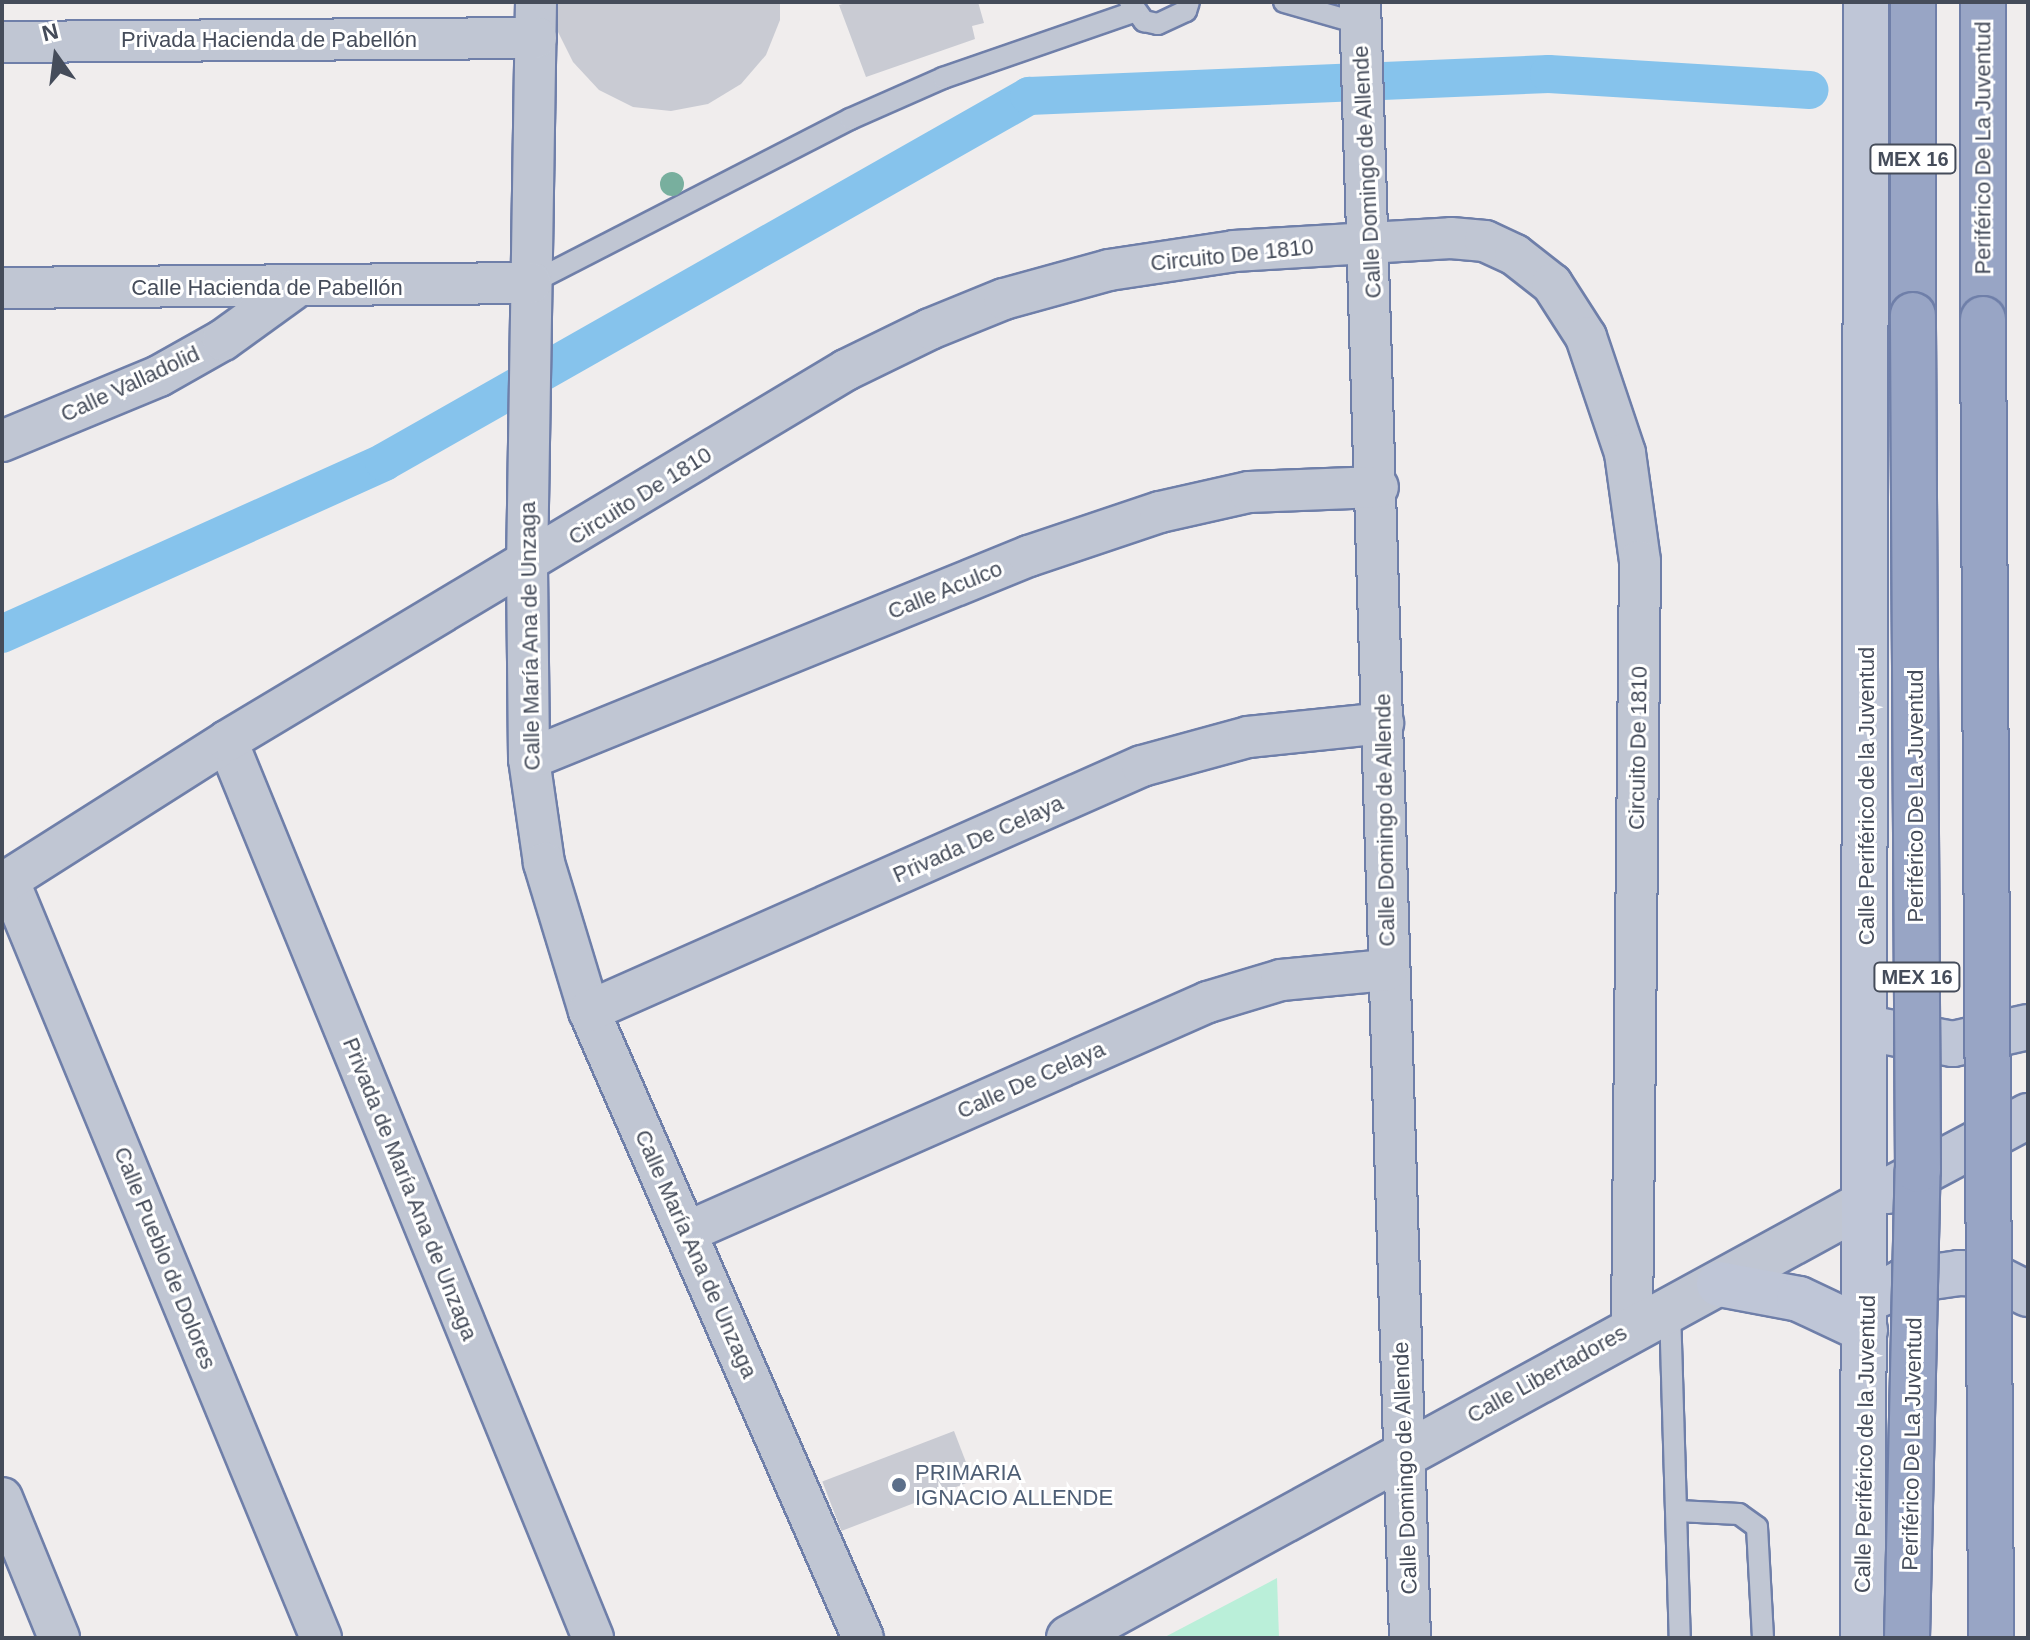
<!DOCTYPE html>
<meta charset="utf-8">
<style>
body{margin:0}
#map{position:relative;width:2030px;height:1640px;overflow:hidden;background:#f0eded;font-family:Helvetica,sans-serif}
div>[style]{position:absolute}
.green>*{inset:0;background:#baefd9}
.canal>*{height:38px;margin:-19px;padding:0 19px;transform-origin:19px;border-radius:19px;background:#86c3ec}
.building>*{inset:0;background:#c9cbd3;transform-origin:0 0}
.roads{filter:drop-shadow(2px 0 #6f7fa9) drop-shadow(-2px 0 #6f7fa9) drop-shadow(0 2px #6f7fa9) drop-shadow(0 -2px #6f7fa9)}
.service>*{height:20px;margin:-10px;padding:0 10px;transform-origin:10px;border-radius:10px;background:#c0c6d3}
.minor>*{height:40px;margin:-20px;padding:0 20px;transform-origin:20px;border-radius:20px;background:#c0c6d3}
.tertiary>*{height:44px;margin:-22px;padding:0 22px;transform-origin:22px;border-radius:22px;background:#c0c6d3}
.secondary>*{height:44px;margin:-22px;padding:0 22px;transform-origin:22px;border-radius:22px;background:#bfc6d7}
.trunk>*{height:44px;margin:-22px;padding:0 22px;transform-origin:22px;border-radius:22px;background:#98a5c5}
.bridges{filter:drop-shadow(2px 0 #6f7fa9) drop-shadow(-2px 0 #6f7fa9) drop-shadow(0 2px #6f7fa9) drop-shadow(0 -2px #6f7fa9)}
.trunk-bridge>*{height:44px;margin:-22px;padding:0 22px;transform-origin:22px;border-radius:22px;background:#98a5c5}
.trees>*{width:24px;height:24px;margin:-12px;border-radius:50%;background:#78af9e}
.dots>*{width:22px;height:22px;translate:-50% -50%;box-sizing:border-box;border:4px solid #fff;border-radius:50%}
span{translate:-50% -50%;white-space:nowrap;text-align:center;line-height:1.15;-webkit-text-stroke:6px #fff;paint-order:stroke}
.shield-label span{padding:2px 6px;background:#fff;border:2px solid;border-radius:6px;-webkit-text-stroke-width:0}
.shield-label{font-size:20px;color:#454c5a;font-weight:700}
.street-label{font-size:22px;color:#454c5a}
.service-label{font-size:22px;color:#4e5e75}
.left{translate:0 -50%;text-align:left}
.frame{position:absolute;inset:0;border:4px solid #454c5a;pointer-events:none}
.north{position:absolute;left:16px;top:16px;width:80px;height:80px;-webkit-text-stroke:6px #fff;paint-order:stroke;rotate:346deg;font-size:22px;font-weight:700;line-height:32px;text-align:center;color:#454c5a}
.north::after{content:'';display:block;margin:auto;width:28px;height:36px;background:#454c5a;clip-path:polygon(50% 0,100% 100%,50% 72%,0 100%)}
</style>
<div id="map">
<div class="green">
<div style="clip-path:polygon(1277px 1578px,1279px 1638px,1163px 1638px)"></div>
</div>
<div class="canal">
<div style="left:2px;top:634px;width:419px;rotate:-24.2deg"></div>
<div style="left:384px;top:462px;width:742px;rotate:-29.57deg"></div>
<div style="left:1029px;top:96px;width:520px;rotate:-2.42deg"></div>
<div style="left:1549px;top:74px;width:261px;rotate:3.5deg"></div>
</div>
<div class="building">
<div style="clip-path:polygon(554px 2px,780px 2px,780px 20px,766px 55px,741px 84px,708px 104px,671px 111px,633px 107px,599px 90px,573px 62px,556px 28px)"></div>
<div style="clip-path:polygon(850px 2px,978px 2px,984px 23px,972px 26px,975px 39px,866px 77px,839px 5px)"></div>
<div style="left:954px;top:1431px;width:53px;height:141px;rotate:69deg"></div>
</div>
<div class="roads">
<div class="service">
<div style="left:1130px;top:2px;width:24px;rotate:54deg"></div>
<div style="left:1144px;top:21px;width:14px;rotate:12deg"></div>
<div style="left:1158px;top:24px;width:31px;rotate:-25deg"></div>
<div style="left:1186px;top:11px;width:9px;rotate:-72deg"></div>
<div style="left:1284px;top:2px;width:80px;rotate:15.9deg"></div>
<div style="left:531px;top:283px;width:359px;rotate:-27.2deg"></div>
<div style="left:850px;top:119px;width:102px;rotate:-23.8deg"></div>
<div style="left:943px;top:78px;width:202px;rotate:-19.1deg"></div>
<div style="left:1670px;top:1309px;width:329px;rotate:88.3deg"></div>
<div style="left:1677px;top:1511px;width:62px;rotate:2.8deg"></div>
<div style="left:1739px;top:1514px;width:22px;rotate:36deg"></div>
<div style="left:1757px;top:1527px;width:111px;rotate:86.9deg"></div>
</div>
<div class="minor">
<div style="left:536px;top:2px;width:564px;rotate:90.91deg"></div>
<div style="left:527px;top:566px;width:193px;rotate:89.4deg"></div>
<div style="left:529px;top:759px;width:105px;rotate:81.8deg"></div>
<div style="left:544px;top:863px;width:155px;rotate:73.1deg"></div>
<div style="left:589px;top:1011px;width:684px;rotate:66.39deg"></div>
<div style="left:1360px;top:2px;width:1637px;rotate:88.25deg"></div>
<div style="left:2px;top:42px;width:534px;rotate:-0.43deg"></div>
<div style="left:2px;top:288px;width:529px;rotate:-0.54deg"></div>
<div style="left:2px;top:441px;width:170px;rotate:-22.5deg"></div>
<div style="left:159px;top:376px;width:73px;rotate:-29.4deg"></div>
<div style="left:223px;top:340px;width:85px;rotate:-35.9deg"></div>
<div style="left:227px;top:741px;width:969px;rotate:67.8deg"></div>
<div style="left:529px;top:759px;width:540px;rotate:-22.1deg"></div>
<div style="left:1029px;top:556px;width:138px;rotate:-18.6deg"></div>
<div style="left:1160px;top:512px;width:91px;rotate:-12.7deg"></div>
<div style="left:1249px;top:492px;width:129px;rotate:-2.2deg"></div>
<div style="left:8px;top:879px;width:821px;rotate:67.59deg"></div>
<div style="left:2px;top:884px;width:267px;rotate:-32.4deg"></div>
<div style="left:227px;top:741px;width:722px;rotate:-30.94deg"></div>
<div style="left:846px;top:370px;width:93px;rotate:-26deg"></div>
<div style="left:930px;top:329px;width:80px;rotate:-22.1deg"></div>
<div style="left:1004px;top:299px;width:109px;rotate:-15.4deg"></div>
<div style="left:1109px;top:270px;width:126px;rotate:-8.6deg"></div>
<div style="left:1234px;top:251px;width:217px;rotate:-3.4deg"></div>
<div style="left:1451px;top:238px;width:34px;rotate:5deg"></div>
<div style="left:1485px;top:241px;width:33px;rotate:25deg"></div>
<div style="left:1515px;top:255px;width:47px;rotate:38.1deg"></div>
<div style="left:1552px;top:284px;width:63px;rotate:57.3deg"></div>
<div style="left:1586px;top:337px;width:122px;rotate:71.4deg"></div>
<div style="left:1625px;top:453px;width:109px;rotate:82.1deg"></div>
<div style="left:1640px;top:561px;width:766px;rotate:90.6deg"></div>
<div style="left:589px;top:1011px;width:605px;rotate:-23.9deg"></div>
<div style="left:1142px;top:766px;width:110px;rotate:-15.3deg"></div>
<div style="left:1248px;top:737px;width:136px;rotate:-5.9deg"></div>
<div style="left:687px;top:1232px;width:570px;rotate:-23.82deg"></div>
<div style="left:1208px;top:1002px;width:76px;rotate:-16.8deg"></div>
<div style="left:1281px;top:980px;width:106px;rotate:-5.4deg"></div>
<div style="left:2px;top:1498px;width:151px;rotate:67.8deg"></div>
</div>
<div class="tertiary">
<div style="left:1069px;top:1638px;width:909px;rotate:-28.65deg"></div>
</div>
<div class="secondary">
<div style="left:1882px;top:1031px;width:72px;rotate:10.4deg"></div>
<div style="left:1953px;top:1044px;width:77px;rotate:-12.8deg"></div>
<div style="left:1887px;top:1191px;width:160px;rotate:-28deg"></div>
<div style="left:1719px;top:1284px;width:81px;rotate:10.6deg"></div>
<div style="left:1799px;top:1299px;width:73px;rotate:25.2deg"></div>
<div style="left:1880px;top:1294px;width:27px;rotate:-28deg"></div>
<div style="left:1904px;top:1281px;width:56px;rotate:-8.3deg"></div>
<div style="left:1959px;top:1273px;width:29px;rotate:2deg"></div>
<div style="left:1988px;top:1274px;width:45px;rotate:26.6deg"></div>
<div style="left:1863px;top:1638px;width:1636px;rotate:-89.89deg"></div>
</div>
<div class="trunk">
<div style="left:1913px;top:2px;width:313px;rotate:90deg"></div>
<div style="left:1983px;top:2px;width:317px;rotate:90deg"></div>
</div>
</div>
<div class="bridges">
<div class="trunk-bridge">
<div style="left:1983px;top:319px;width:1319px;rotate:89.65deg"></div>
<div style="left:1907px;top:1638px;width:468px;rotate:-88.7deg"></div>
<div style="left:1918px;top:1170px;width:855px;rotate:-90.34deg"></div>
</div>
</div>
<div class="trees">
<div style="left:672px;top:184px"></div>
</div>
<div class="dots">
<div style="left:899px;top:1485px;background:#5c6f8a"></div>
</div>
<div class="shield-label">
<span style="left:1913px;top:159px">MEX 16</span>
<span style="left:1917px;top:977px">MEX 16</span>
</div>
<div class="street-label">
<span style="left:269px;top:40px">Privada Hacienda de Pabellón</span>
<span style="left:1983px;top:148px;rotate:-90deg">Periférico De La Juventud</span>
<span style="left:1367px;top:172px;rotate:-93deg">Calle Domingo de Allende</span>
<span style="left:1232px;top:255px;rotate:-6deg">Circuito De 1810</span>
<span style="left:267px;top:288px">Calle Hacienda de Pabellón</span>
<span style="left:130px;top:384px;rotate:-25deg">Calle Valladolid</span>
<span style="left:640px;top:496px;rotate:-32deg">Circuito De 1810</span>
<span style="left:945px;top:590px;rotate:-22deg">Calle Aculco</span>
<span style="left:530px;top:636px;rotate:-91deg">Calle María Ana de Unzaga</span>
<span style="left:1638px;top:748px;rotate:-89deg">Circuito De 1810</span>
<span style="left:1867px;top:796px;rotate:-90deg">Calle Periférico de la Juventud</span>
<span style="left:1916px;top:796px;rotate:-90deg">Periférico De La Juventud</span>
<span style="left:1385px;top:820px;rotate:-91deg">Calle Domingo de Allende</span>
<span style="left:978px;top:839px;rotate:-24deg">Privada De Celaya</span>
<span style="left:1031px;top:1080px;rotate:-24deg">Calle De Celaya</span>
<span style="left:410px;top:1189px;rotate:68deg">Privada de María Ana de Unzaga</span>
<span style="left:696px;top:1254px;rotate:66deg">Calle María Ana de Unzaga</span>
<span style="left:165px;top:1258px;rotate:68deg">Calle Pueblo de Dolores</span>
<span style="left:1547px;top:1374px;rotate:-29deg">Calle Libertadores</span>
<span style="left:1865px;top:1444px;rotate:-89deg">Calle Periférico de la Juventud</span>
<span style="left:1912px;top:1444px;rotate:-89deg">Periférico De La Juventud</span>
<span style="left:1405px;top:1468px;rotate:-92deg">Calle Domingo de Allende</span>
</div>
<div class="service-label">
<span class="left" style="left:915px;top:1485px">PRIMARIA<br>IGNACIO ALLENDE</span>
</div>
<div class="frame"></div>
<div class="north">N</div>
</div>
